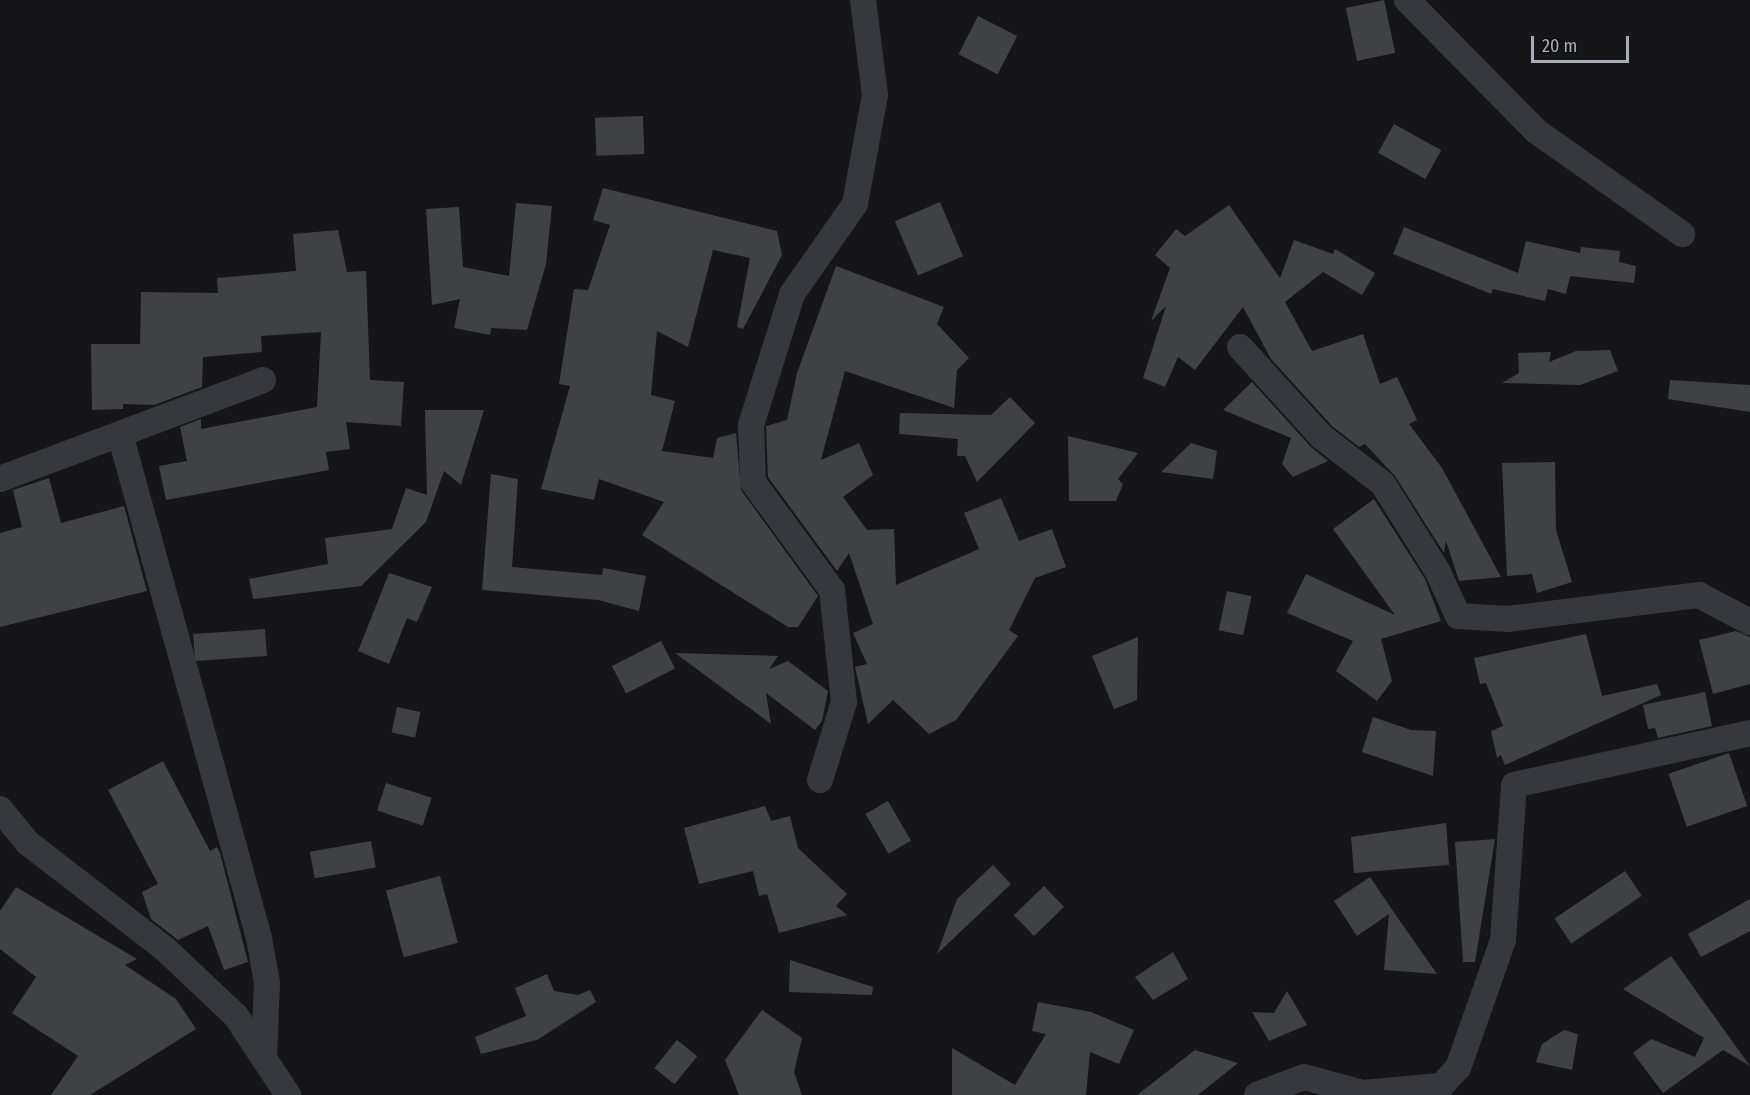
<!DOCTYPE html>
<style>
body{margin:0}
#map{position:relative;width:1750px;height:1095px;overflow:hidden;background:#161618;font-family:"Fira Sans Condensed",sans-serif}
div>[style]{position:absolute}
.building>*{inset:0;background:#404145;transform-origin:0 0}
.minor>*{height:26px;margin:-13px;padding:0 13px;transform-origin:13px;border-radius:13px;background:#37383d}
span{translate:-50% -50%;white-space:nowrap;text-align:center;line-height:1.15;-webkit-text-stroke:4.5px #111113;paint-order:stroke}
.scale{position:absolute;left:1531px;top:36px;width:98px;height:27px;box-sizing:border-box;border:3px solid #a8adb8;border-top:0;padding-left:8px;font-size:18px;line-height:21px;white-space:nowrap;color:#a8adb8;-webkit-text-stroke:4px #111113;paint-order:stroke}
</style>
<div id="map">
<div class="building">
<div style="left:1384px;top:0;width:54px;height:39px;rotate:78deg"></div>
<div style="left:978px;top:16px;width:44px;height:43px;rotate:27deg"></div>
<div style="left:643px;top:116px;width:38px;height:48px;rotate:88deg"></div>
<div style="left:1394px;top:124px;width:54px;height:33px;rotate:29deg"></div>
<div style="clip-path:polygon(603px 188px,777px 231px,782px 255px,743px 329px,737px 327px,750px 258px,713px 250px,688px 347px,657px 331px,651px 395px,675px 401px,662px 451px,713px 458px,717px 438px,736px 433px,741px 490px,818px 596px,798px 627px,788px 627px,642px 535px,664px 502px,599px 479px,594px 500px,541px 489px,570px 386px,559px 384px,574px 289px,588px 290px,610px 225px,593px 220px)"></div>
<div style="left:940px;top:202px;width:59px;height:49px;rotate:67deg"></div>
<div style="clip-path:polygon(516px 203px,552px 206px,546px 264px,527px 330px,491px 328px,490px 335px,454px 328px,460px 299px,432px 305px,426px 209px,459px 207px,463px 267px,509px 276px)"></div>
<div style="clip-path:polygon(1229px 205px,1280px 278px,1294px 240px,1333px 254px,1335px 249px,1375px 273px,1362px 295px,1323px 272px,1285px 302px,1312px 351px,1363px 334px,1380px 384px,1397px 377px,1417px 420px,1409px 424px,1442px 468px,1501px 577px,1459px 581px,1446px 541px,1444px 553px,1395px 476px,1365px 444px,1359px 447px,1332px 426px,1271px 359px,1243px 307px,1195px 370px,1178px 357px,1165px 387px,1143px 378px,1166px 306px,1151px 321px,1170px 268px,1155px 255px,1176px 229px,1185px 236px)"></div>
<div style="clip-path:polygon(1404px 227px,1518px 273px,1526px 241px,1580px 253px,1581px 247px,1620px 251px,1619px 262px,1636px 266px,1634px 283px,1570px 276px,1566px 294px,1548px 289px,1545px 301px,1493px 289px,1491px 294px,1393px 254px)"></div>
<div style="clip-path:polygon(338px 230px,347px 272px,366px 271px,370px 380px,404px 382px,401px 426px,346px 422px,350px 449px,326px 452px,329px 470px,166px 500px,159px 466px,187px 461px,180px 427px,201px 419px,201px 429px,317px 407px,321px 332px,261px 336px,262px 352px,203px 357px,202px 387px,154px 405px,123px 404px,123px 409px,92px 410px,91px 344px,140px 344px,141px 292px,218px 293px,217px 278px,296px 271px,293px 234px)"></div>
<div style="clip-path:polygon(836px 266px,944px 307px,937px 324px,969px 358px,957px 370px,954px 408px,845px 371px,821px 460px,859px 443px,873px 475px,843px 497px,867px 530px,894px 529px,896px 585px,979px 549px,964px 513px,1001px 498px,1019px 541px,1052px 529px,1066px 567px,1035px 578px,1009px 630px,1018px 636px,956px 720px,929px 734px,893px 700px,868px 724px,855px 667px,867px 664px,853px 633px,873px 624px,849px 553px,837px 571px,768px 477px,766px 426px,787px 420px,797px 373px)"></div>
<div style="clip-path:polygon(1610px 350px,1618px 371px,1580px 385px,1502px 383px,1519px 373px,1518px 353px,1551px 352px,1549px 362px,1576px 351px)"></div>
<div style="clip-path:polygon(1670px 380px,1750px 385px,1750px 412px,1668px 399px)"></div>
<div style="clip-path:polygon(1252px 382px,1311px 447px,1328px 461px,1293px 477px,1282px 464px,1291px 438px,1223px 410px)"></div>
<div style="clip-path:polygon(1010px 397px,1035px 423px,977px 482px,965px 456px,957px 456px,958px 439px,899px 434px,900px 413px,991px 415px)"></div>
<div style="clip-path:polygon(425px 410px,484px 410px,461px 485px,444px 471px,426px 522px,361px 586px,253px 599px,249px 579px,328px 564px,325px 538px,392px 529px,406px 488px,427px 495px)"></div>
<div style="clip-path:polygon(1068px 436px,1138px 453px,1118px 479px,1123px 484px,1116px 501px,1069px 501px)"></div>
<div style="clip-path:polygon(1191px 443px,1217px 451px,1213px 479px,1161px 472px)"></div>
<div style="clip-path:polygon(1555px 462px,1556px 530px,1572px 582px,1537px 593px,1532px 574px,1507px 576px,1502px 463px)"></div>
<div style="clip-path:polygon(491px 474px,518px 479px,512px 567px,602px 575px,603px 568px,646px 576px,639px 611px,598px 600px,482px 590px)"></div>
<div style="clip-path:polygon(49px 478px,61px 523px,124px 506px,147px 591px,0 627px,0 533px,22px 527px,13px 490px)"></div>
<div style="clip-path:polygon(1374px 499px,1425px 579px,1441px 621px,1381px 639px,1392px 681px,1377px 701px,1336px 671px,1353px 641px,1287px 613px,1306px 574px,1395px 615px,1333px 529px)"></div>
<div style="clip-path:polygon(389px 573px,432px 587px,417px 622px,407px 618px,389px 664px,358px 651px)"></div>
<div style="left:1227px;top:591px;width:25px;height:40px;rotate:12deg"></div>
<div style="left:265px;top:629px;width:27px;height:72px;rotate:86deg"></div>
<div style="clip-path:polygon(1736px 631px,1750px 637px,1750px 684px,1713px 694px,1699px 640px)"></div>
<div style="clip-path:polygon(1586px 634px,1602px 696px,1657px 684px,1661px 695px,1505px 765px,1501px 755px,1497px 758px,1491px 731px,1503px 726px,1486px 683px,1480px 684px,1474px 658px)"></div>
<div style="clip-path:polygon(1138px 637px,1137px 700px,1114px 709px,1092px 656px)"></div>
<div style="left:661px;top:641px;width:31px;height:55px;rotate:63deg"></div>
<div style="clip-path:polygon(675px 653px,778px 656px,769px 669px,788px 661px,828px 691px,822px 721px,815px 730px,766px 693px,771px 724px)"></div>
<div style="clip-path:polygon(1705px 692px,1712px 726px,1658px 738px,1655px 728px,1648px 729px,1643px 705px)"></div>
<div style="left:397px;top:707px;width:24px;height:26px;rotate:12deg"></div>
<div style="clip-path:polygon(1373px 717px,1411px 730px,1436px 731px,1433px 776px,1362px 752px)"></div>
<div style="left:1729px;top:753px;width:56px;height:64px;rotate:71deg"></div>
<div style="clip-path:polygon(163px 761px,210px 851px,217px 847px,220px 853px,248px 962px,224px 970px,208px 926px,178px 940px,151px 919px,142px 892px,158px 884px,108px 790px)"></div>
<div style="left:386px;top:783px;width:48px;height:29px;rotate:18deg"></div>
<div style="left:888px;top:801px;width:46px;height:26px;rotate:60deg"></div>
<div style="clip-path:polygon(765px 806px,771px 821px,790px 816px,798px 848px,847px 894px,836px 906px,847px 915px,779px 933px,767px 894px,759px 896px,753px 871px,699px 884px,684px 828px)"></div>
<div style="clip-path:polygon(1446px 823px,1449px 865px,1354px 873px,1351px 837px)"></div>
<div style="clip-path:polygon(1495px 839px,1475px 962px,1463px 962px,1455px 842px)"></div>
<div style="left:371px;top:841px;width:27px;height:62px;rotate:80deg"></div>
<div style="clip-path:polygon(993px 865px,1011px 884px,937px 954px,957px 899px)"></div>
<div style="left:1625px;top:871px;width:30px;height:85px;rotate:56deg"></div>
<div style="left:440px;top:876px;width:69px;height:56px;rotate:75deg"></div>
<div style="clip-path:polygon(1370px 877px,1393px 911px,1437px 974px,1384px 970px,1389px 914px,1357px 936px,1334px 901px)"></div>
<div style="left:1044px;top:886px;width:29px;height:42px;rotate:46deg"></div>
<div style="clip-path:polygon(16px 887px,137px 959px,125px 965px,176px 999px,196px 1029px,90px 1095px,51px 1095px,78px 1056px,12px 1013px,36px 977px,0 949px,0 911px)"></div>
<div style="clip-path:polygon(1750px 899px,1750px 931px,1701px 957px,1688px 934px)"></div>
<div style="clip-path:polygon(1173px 952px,1188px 979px,1153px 1000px,1135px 977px)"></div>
<div style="clip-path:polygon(1671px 956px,1750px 1066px,1723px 1050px,1663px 1093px,1633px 1053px,1651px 1039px,1695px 1057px,1704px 1038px,1623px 989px)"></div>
<div style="clip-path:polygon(790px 960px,873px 987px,872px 995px,789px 992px)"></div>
<div style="clip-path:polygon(547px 974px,554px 991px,578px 995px,590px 990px,596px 1002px,537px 1040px,481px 1054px,475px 1037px,526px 1016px,515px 988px)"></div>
<div style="clip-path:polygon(1287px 991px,1307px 1025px,1269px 1041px,1252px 1012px,1274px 1013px)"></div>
<div style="clip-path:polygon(1038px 1002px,1091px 1012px,1134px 1030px,1119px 1064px,1090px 1052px,1086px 1095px,952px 1095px,952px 1048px,1015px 1085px,1046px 1034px,1032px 1031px)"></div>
<div style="clip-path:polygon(762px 1010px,802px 1038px,794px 1072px,802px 1095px,739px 1095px,725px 1060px)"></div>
<div style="clip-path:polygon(1564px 1030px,1578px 1034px,1572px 1070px,1536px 1062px,1542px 1044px)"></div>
<div style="left:677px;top:1040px;width:26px;height:36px;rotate:39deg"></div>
<div style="clip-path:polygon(1195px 1050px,1238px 1063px,1198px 1095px,1137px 1095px)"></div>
</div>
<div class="minor">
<div style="left:1407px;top:0;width:184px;rotate:45.4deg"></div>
<div style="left:1536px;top:131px;width:179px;rotate:35.2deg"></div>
<div style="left:1240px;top:347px;width:122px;rotate:47.7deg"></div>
<div style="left:1322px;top:437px;width:77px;rotate:37.6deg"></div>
<div style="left:1383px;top:484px;width:104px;rotate:58deg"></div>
<div style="left:1438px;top:572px;width:48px;rotate:65.6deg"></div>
<div style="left:1458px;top:616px;width:50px;rotate:3.4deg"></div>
<div style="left:1508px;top:619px;width:193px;rotate:-7.2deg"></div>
<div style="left:1699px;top:595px;width:58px;rotate:27.9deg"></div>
<div style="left:120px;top:434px;width:523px;rotate:74.58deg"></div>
<div style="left:259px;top:938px;width:46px;rotate:79.9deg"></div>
<div style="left:267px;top:983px;width:76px;rotate:92.3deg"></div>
<div style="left:0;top:479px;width:281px;rotate:-20.6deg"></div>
<div style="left:820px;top:780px;width:82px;rotate:-72.9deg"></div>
<div style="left:844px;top:702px;width:113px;rotate:-96.1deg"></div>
<div style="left:832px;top:590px;width:134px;rotate:-126.2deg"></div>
<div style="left:753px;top:482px;width:57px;rotate:-92deg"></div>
<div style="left:751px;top:425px;width:137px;rotate:-72.6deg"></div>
<div style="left:792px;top:294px;width:110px;rotate:-55deg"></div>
<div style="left:855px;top:204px;width:111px;rotate:-79.6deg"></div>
<div style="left:875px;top:95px;width:96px;rotate:-97.2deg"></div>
<div style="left:0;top:809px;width:44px;rotate:50.5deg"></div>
<div style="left:28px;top:843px;width:172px;rotate:37.7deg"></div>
<div style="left:164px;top:948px;width:99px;rotate:43.4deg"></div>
<div style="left:236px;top:1016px;width:95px;rotate:56.6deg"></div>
<div style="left:1257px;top:1095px;width:50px;rotate:-21deg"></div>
<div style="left:1304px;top:1077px;width:61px;rotate:15.2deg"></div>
<div style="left:1363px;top:1093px;width:78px;rotate:-5.1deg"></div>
<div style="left:1441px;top:1086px;width:25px;rotate:-47deg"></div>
<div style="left:1458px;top:1068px;width:136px;rotate:-70.6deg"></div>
<div style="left:1503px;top:940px;width:155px;rotate:-85.9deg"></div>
<div style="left:1514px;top:785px;width:242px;rotate:-12.4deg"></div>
</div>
<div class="scale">20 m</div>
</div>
